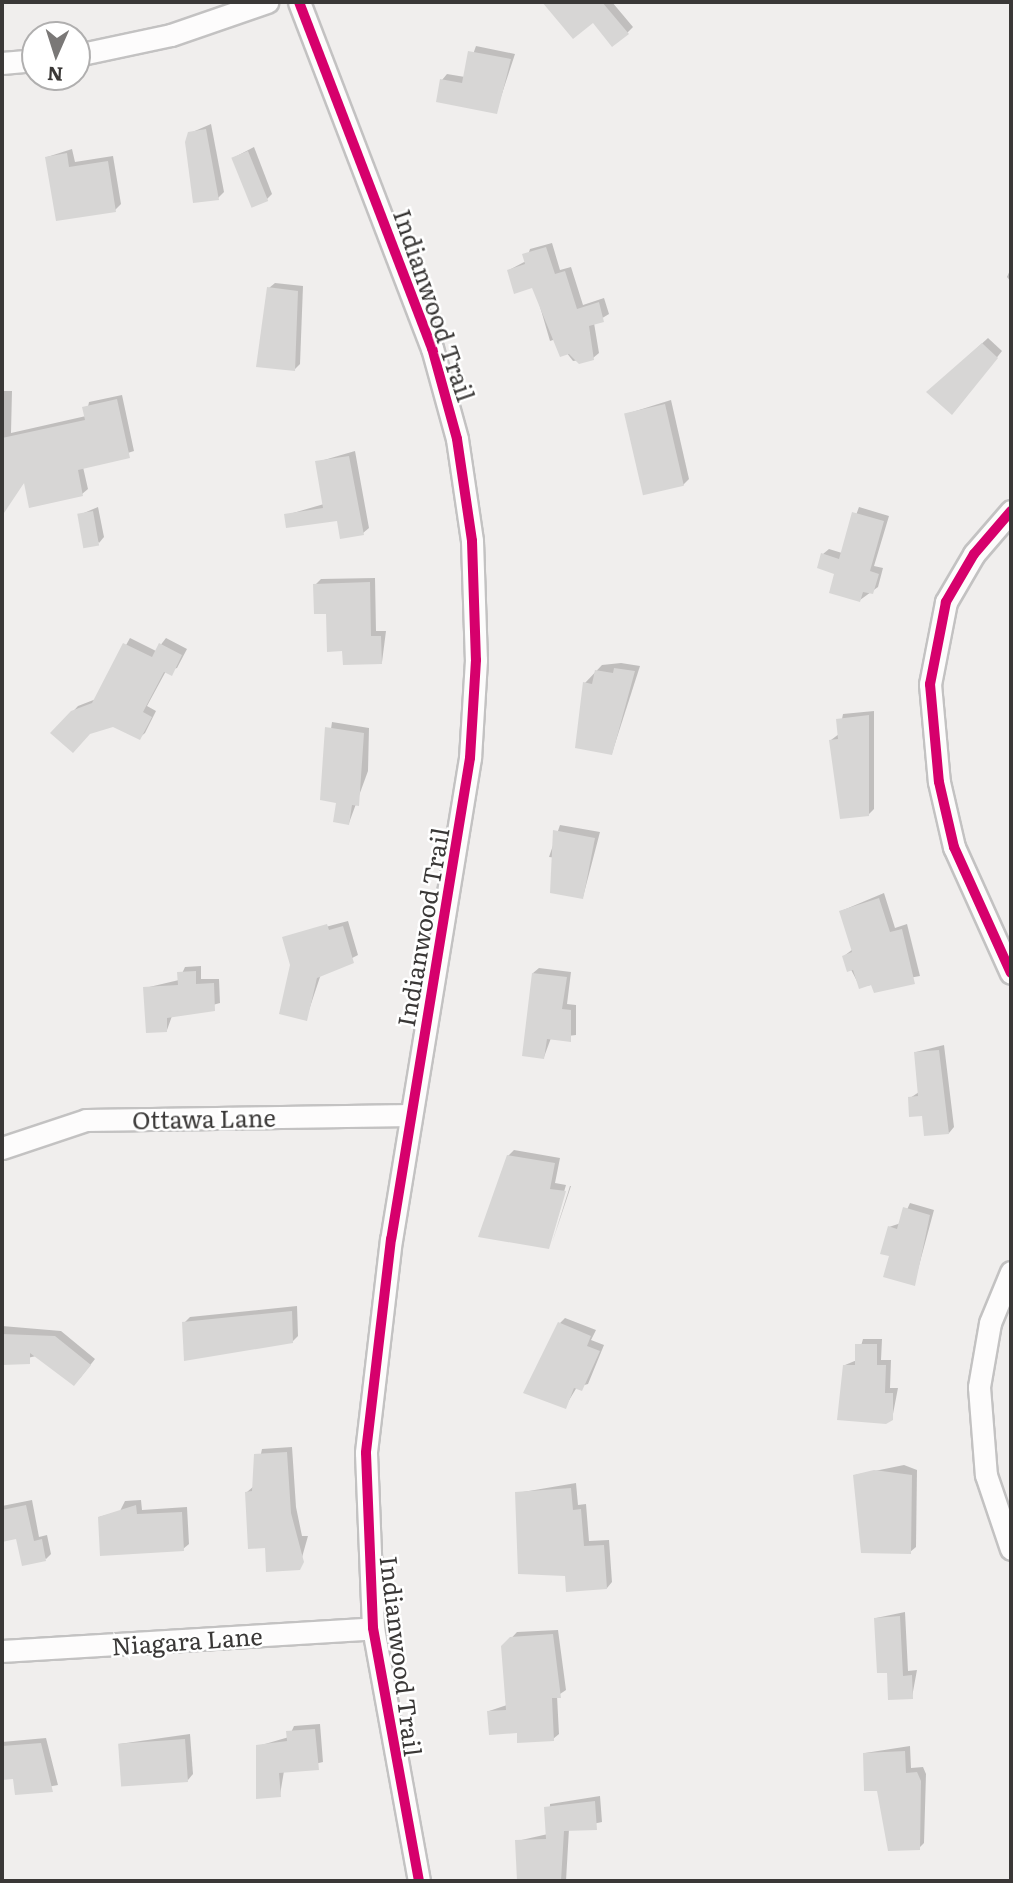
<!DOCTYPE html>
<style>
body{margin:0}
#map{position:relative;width:1013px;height:1883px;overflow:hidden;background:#f0eeed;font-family:Literata,serif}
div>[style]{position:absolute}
.shadow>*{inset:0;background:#0003}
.building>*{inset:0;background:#d7d6d5;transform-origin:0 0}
.roads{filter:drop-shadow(2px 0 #c3c2c2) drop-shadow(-2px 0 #c3c2c2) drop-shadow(0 2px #c3c2c2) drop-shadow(0 -2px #c3c2c2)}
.street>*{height:21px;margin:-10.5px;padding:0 10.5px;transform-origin:10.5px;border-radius:10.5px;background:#fdfcfc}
.cycleway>*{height:10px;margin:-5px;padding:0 5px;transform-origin:5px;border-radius:5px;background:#d6006c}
span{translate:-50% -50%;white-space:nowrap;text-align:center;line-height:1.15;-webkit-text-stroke:5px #fff;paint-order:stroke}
.street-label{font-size:24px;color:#3a3837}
.frame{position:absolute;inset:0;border:4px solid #3a3837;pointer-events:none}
.north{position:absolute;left:21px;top:21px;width:70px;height:70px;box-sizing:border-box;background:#fff;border:2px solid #b0afaf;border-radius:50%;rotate:183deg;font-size:19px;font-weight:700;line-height:28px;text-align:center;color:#3a3837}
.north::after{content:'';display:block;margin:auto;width:24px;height:32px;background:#7a7877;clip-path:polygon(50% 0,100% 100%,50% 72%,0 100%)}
</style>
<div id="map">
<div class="shadow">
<div style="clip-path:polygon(544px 2px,612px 2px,633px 27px,627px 33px,593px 21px,573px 37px)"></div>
<div style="clip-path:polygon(476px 46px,515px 54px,496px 112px,442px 80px,447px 74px,465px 77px)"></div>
<div style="clip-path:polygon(211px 124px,224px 192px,218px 198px,190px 133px)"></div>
<div style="clip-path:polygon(254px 147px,272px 194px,267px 199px,233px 158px)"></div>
<div style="clip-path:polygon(72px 149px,75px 162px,113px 156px,121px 204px,115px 210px,47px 157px)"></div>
<div style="clip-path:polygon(552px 243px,560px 270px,571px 267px,583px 305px,604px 298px,609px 314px,594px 323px,599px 353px,593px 358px,573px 361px,556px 339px,550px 341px,534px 286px,509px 270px,526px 261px,530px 249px)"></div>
<div style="clip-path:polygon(1011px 268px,1011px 282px,1007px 277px)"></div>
<div style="clip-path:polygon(275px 283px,303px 286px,300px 364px,294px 370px,269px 288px)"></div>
<div style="clip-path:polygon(988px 338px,1002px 351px,957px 408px,934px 387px)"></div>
<div style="clip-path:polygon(2px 391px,12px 391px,11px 433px,86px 416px,89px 402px,122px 395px,134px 451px,83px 467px,88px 489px,82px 494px,25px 481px,5px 508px)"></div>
<div style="clip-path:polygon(671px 400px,689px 479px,683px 485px,626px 414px)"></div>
<div style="clip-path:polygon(355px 451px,369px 528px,363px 533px,338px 519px,286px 515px,324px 504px,317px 462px)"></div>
<div style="clip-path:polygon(98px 507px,104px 537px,99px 543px,79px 515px)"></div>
<div style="clip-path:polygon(859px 507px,889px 516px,874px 566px,883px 568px,878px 587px,860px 600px,823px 554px,829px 549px,842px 553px)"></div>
<div style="clip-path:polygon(375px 578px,376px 631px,386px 631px,382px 662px,344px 649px,315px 585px,321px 579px)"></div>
<div style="clip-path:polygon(130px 638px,156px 651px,166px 638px,187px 649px,177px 668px,166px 671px,147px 706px,156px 711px,145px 733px,139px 738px,113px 725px,53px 733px,78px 706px,96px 699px)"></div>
<div style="clip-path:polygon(621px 663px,640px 666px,612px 753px,585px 683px,602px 665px)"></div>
<div style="clip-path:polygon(874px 711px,874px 809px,868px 815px,831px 740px,839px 734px,843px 714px)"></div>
<div style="clip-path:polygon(332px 722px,369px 728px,368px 771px,349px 823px,338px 801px,321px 799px)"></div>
<div style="clip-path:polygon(560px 825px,600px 832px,583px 897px,558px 858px,549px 857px)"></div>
<div style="clip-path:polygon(884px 893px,895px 928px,907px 924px,920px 976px,860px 987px,844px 956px,853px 949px,841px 911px)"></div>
<div style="clip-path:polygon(348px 921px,358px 955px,321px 974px,306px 1019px,284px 938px)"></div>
<div style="clip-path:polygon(201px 966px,201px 979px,219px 979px,220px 1003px,172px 1016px,167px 1030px,145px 988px,179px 980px,185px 967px)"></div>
<div style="clip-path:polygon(539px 968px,571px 972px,567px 1004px,576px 1005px,576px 1035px,551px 1038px,544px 1057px,533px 973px)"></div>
<div style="clip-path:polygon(944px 1045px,954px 1127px,949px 1133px,910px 1098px,919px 1092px,916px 1052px)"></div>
<div style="clip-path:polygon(514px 1150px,560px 1158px,555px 1183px,566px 1185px,548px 1247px,508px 1156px)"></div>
<div style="clip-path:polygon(570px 1186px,571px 1186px,552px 1243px)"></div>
<div style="clip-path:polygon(910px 1203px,934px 1210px,914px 1284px,892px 1255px,889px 1227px,901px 1223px)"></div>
<div style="clip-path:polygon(297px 1306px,298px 1336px,293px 1341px,186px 1359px,184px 1323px,190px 1317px)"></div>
<div style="clip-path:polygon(565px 1318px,596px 1330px,591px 1340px,604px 1345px,588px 1384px,577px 1387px,565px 1407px,560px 1323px)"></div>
<div style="clip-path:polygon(2px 1326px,61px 1331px,95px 1359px,80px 1378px,36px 1356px,2px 1364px)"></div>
<div style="clip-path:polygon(863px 1339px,882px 1339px,881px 1360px,891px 1360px,890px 1388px,898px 1388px,892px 1419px,845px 1365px,857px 1360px)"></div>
<div style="clip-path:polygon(292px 1447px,296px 1507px,302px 1536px,308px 1536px,299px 1568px,266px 1546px,247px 1492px,254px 1486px,262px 1449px)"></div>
<div style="clip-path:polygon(904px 1465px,917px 1470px,916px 1547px,910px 1552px,855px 1475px)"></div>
<div style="clip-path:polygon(576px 1483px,578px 1505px,586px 1504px,589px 1541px,609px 1540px,612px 1582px,607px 1588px,566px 1575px,517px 1493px)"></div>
<div style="clip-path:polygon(32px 1500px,39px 1537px,47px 1535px,51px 1554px,46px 1559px,18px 1537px,2px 1540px,2px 1506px)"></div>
<div style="clip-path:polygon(141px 1500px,142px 1510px,187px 1507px,189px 1544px,183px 1549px,99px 1517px,120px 1511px,125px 1501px)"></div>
<div style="clip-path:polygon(905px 1612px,908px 1671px,917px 1670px,912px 1697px,889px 1671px,876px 1618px)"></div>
<div style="clip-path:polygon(558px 1630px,566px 1690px,557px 1696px,559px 1734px,553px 1739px,519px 1731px,489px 1711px,507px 1705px,503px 1647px,517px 1632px)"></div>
<div style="clip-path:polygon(320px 1724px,323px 1762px,284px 1771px,280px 1795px,258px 1746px,289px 1737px,294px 1726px)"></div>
<div style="clip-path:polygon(190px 1734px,193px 1774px,188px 1780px,119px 1744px)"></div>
<div style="clip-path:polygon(46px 1738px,58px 1785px,16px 1793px,15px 1777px,2px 1778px,2px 1742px)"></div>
<div style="clip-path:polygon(910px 1746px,911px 1768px,923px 1767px,926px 1774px,924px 1843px,919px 1848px,878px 1789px,865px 1753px)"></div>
<div style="clip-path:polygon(600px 1796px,602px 1822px,569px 1829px,566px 1881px,519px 1881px,517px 1841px,548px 1834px,550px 1804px)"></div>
</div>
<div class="building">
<div style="clip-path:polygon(542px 2px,602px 2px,629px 34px,612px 47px,593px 23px,573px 39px)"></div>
<div style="clip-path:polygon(468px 51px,511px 59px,497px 114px,436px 102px,440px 79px,462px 83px)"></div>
<div style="clip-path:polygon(206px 129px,219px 200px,193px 203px,185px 142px,188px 132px)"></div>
<div style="left:248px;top:151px;width:54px;height:18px;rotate:68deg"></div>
<div style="clip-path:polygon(67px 153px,69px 167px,108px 161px,116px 212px,56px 221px,45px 157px)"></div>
<div style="clip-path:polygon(546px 247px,555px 274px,565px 271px,577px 309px,599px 302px,604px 322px,589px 326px,594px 360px,579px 364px,569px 354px,560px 357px,532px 288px,514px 294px,507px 270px,525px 264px,522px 254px)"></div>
<div style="clip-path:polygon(267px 287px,298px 291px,295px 371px,256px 367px)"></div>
<div style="clip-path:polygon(982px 343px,998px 358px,952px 415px,926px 392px)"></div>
<div style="clip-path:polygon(117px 399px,130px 458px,78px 470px,83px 496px,29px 508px,24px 483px,2px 516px,2px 438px,85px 420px,82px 407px)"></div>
<div style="left:665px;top:404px;width:84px;height:42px;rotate:77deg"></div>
<div style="clip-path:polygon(349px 456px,364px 535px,340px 539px,337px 521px,286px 528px,284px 514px,323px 508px,315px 461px)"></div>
<div style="left:93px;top:511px;width:35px;height:16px;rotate:80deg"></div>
<div style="clip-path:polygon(852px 512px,884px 521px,870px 571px,879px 574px,873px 594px,863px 592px,860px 602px,829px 593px,834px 574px,817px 568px,821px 553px,839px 559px)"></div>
<div style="clip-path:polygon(370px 582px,371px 636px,381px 636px,382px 664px,343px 665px,342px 651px,327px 652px,326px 614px,314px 614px,313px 584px)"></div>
<div style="clip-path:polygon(123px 643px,152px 657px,159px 643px,182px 655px,172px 676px,164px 672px,143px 712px,152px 717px,140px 740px,113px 727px,90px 734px,73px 753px,50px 733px,71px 711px,92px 703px)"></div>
<div style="clip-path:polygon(614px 668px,635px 671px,612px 755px,575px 748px,583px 682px,592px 684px,595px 670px,613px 673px)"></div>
<div style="clip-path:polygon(869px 715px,869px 816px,840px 819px,829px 740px,838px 739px,836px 719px)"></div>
<div style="clip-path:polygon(325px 727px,364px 733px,359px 806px,352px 805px,349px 825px,333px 822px,336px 803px,320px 800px)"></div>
<div style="clip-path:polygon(553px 830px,595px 838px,583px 899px,550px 893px)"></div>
<div style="clip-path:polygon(879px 898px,890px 932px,902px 929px,915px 984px,874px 993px,871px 985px,859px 989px,853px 970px,847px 972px,842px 956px,852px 952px,839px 911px)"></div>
<div style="clip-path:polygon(327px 924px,329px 930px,343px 926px,354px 963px,317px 978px,307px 1021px,279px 1014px,290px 965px,282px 937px)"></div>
<div style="clip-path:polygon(196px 971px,196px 984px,214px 983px,215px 1011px,167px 1018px,167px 1032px,146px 1033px,143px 987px,178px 985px,177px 972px)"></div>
<div style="clip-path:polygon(532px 973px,567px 977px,562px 1009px,571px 1010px,571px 1042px,547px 1039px,544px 1059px,522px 1056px)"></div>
<div style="clip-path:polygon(939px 1050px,949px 1134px,924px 1136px,922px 1116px,909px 1117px,908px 1097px,918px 1096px,914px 1052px)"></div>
<div style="clip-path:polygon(507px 1155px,555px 1163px,550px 1189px,566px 1191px,549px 1249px,478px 1237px)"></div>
<div style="clip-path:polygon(903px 1207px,930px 1215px,915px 1286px,883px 1277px,889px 1256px,880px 1254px,888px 1226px,897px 1229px)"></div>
<div style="clip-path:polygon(292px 1311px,293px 1343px,184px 1361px,182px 1322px)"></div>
<div style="clip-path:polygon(558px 1322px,591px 1336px,587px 1346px,600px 1351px,582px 1391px,574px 1388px,566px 1409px,523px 1393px)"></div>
<div style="clip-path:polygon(2px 1334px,55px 1336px,91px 1365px,74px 1386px,30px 1353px,30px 1364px,2px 1365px)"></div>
<div style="clip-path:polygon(855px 1344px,877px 1344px,877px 1365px,886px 1365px,885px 1393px,893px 1393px,893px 1420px,886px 1424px,837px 1420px,843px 1365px,855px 1365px)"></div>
<div style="clip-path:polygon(287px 1452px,291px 1513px,304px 1562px,300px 1570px,266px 1572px,265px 1548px,248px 1549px,245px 1492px,252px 1491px,254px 1454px)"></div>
<div style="clip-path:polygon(874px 1470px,912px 1475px,911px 1554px,861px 1553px,853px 1475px)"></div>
<div style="clip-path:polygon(571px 1488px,573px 1510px,581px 1509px,584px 1546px,604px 1545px,607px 1589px,566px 1592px,565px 1576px,518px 1574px,515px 1492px)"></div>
<div style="clip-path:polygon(26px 1505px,34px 1541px,42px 1539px,46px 1561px,22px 1566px,16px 1539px,2px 1542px,2px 1510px)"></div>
<div style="clip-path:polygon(136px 1505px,137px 1514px,182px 1512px,184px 1551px,100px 1556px,98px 1517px)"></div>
<div style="clip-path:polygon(900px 1616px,903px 1676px,912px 1675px,913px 1699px,888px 1700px,887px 1673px,877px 1673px,874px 1618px)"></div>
<div style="clip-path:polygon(553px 1634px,561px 1698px,552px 1698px,554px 1741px,517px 1743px,517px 1733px,489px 1735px,487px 1711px,506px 1710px,501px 1646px,510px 1637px)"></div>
<div style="clip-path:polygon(315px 1729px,319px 1770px,279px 1773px,281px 1797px,256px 1799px,256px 1745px,287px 1741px,286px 1731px)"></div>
<div style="left:185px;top:1739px;width:43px;height:67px;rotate:86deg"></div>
<div style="clip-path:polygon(41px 1743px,53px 1792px,15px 1795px,13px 1779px,2px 1780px,2px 1746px)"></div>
<div style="clip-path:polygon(905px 1751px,906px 1773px,917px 1772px,921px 1781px,920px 1850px,888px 1851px,877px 1791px,864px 1791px,863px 1753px)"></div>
<div style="clip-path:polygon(595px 1801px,597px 1830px,564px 1831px,561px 1881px,517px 1881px,515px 1840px,546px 1839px,544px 1807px)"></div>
</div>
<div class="roads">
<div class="street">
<div style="left:299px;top:2px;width:371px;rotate:69deg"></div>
<div style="left:432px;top:348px;width:94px;rotate:74.6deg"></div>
<div style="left:457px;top:439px;width:103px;rotate:81.6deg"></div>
<div style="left:472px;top:541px;width:119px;rotate:88.1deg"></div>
<div style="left:476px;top:660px;width:98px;rotate:93.5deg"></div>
<div style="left:470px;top:758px;width:487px;rotate:99.3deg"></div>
<div style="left:391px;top:1239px;width:215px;rotate:96.7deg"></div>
<div style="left:366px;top:1453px;width:175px;rotate:87.7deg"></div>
<div style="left:373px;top:1628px;width:257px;rotate:79.7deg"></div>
<div style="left:77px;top:55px;width:96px;rotate:-12deg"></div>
<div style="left:171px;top:35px;width:102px;rotate:-19deg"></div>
<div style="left:2px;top:63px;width:33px;rotate:-5deg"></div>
<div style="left:1011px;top:511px;width:57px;rotate:130.7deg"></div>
<div style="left:974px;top:554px;width:56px;rotate:120.3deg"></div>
<div style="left:946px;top:602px;width:84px;rotate:101deg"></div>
<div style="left:930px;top:684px;width:98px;rotate:84.8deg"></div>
<div style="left:939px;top:782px;width:67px;rotate:77deg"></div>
<div style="left:954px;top:847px;width:138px;rotate:65.7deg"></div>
<div style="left:2px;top:1148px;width:89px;rotate:-18.4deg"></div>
<div style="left:86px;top:1120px;width:325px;rotate:-0.9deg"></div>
<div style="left:1011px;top:1272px;width:55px;rotate:112.4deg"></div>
<div style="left:990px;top:1323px;width:65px;rotate:99.8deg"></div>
<div style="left:979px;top:1387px;width:88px;rotate:85.5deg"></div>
<div style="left:986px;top:1475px;width:78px;rotate:71.3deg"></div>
<div style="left:2px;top:1651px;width:372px;rotate:-3.5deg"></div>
</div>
</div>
<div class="cycleway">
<div style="left:299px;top:2px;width:371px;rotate:69deg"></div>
<div style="left:432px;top:348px;width:94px;rotate:74.6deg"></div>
<div style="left:457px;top:439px;width:103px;rotate:81.6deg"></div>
<div style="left:472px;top:541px;width:119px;rotate:88.1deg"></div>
<div style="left:476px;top:660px;width:98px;rotate:93.5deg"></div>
<div style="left:470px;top:758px;width:487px;rotate:99.3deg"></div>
<div style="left:391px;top:1239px;width:215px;rotate:96.7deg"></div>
<div style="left:366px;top:1453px;width:175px;rotate:87.7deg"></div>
<div style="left:373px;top:1628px;width:257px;rotate:79.7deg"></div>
<div style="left:1011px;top:511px;width:57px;rotate:130.7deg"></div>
<div style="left:974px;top:554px;width:56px;rotate:120.3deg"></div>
<div style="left:946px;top:602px;width:84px;rotate:101deg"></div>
<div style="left:930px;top:684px;width:98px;rotate:84.8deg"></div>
<div style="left:939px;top:782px;width:67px;rotate:77deg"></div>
<div style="left:954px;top:847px;width:138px;rotate:65.7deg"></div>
</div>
<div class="street-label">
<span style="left:435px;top:305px;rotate:71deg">Indianwood Trail</span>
<span style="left:422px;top:927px;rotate:-80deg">Indianwood Trail</span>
<span style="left:204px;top:1118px;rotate:-1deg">Ottawa Lane</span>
<span style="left:187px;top:1640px;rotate:-4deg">Niagara Lane</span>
<span style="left:402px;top:1656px;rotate:83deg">Indianwood Trail</span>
</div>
<div class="frame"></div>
<div class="north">N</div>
</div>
